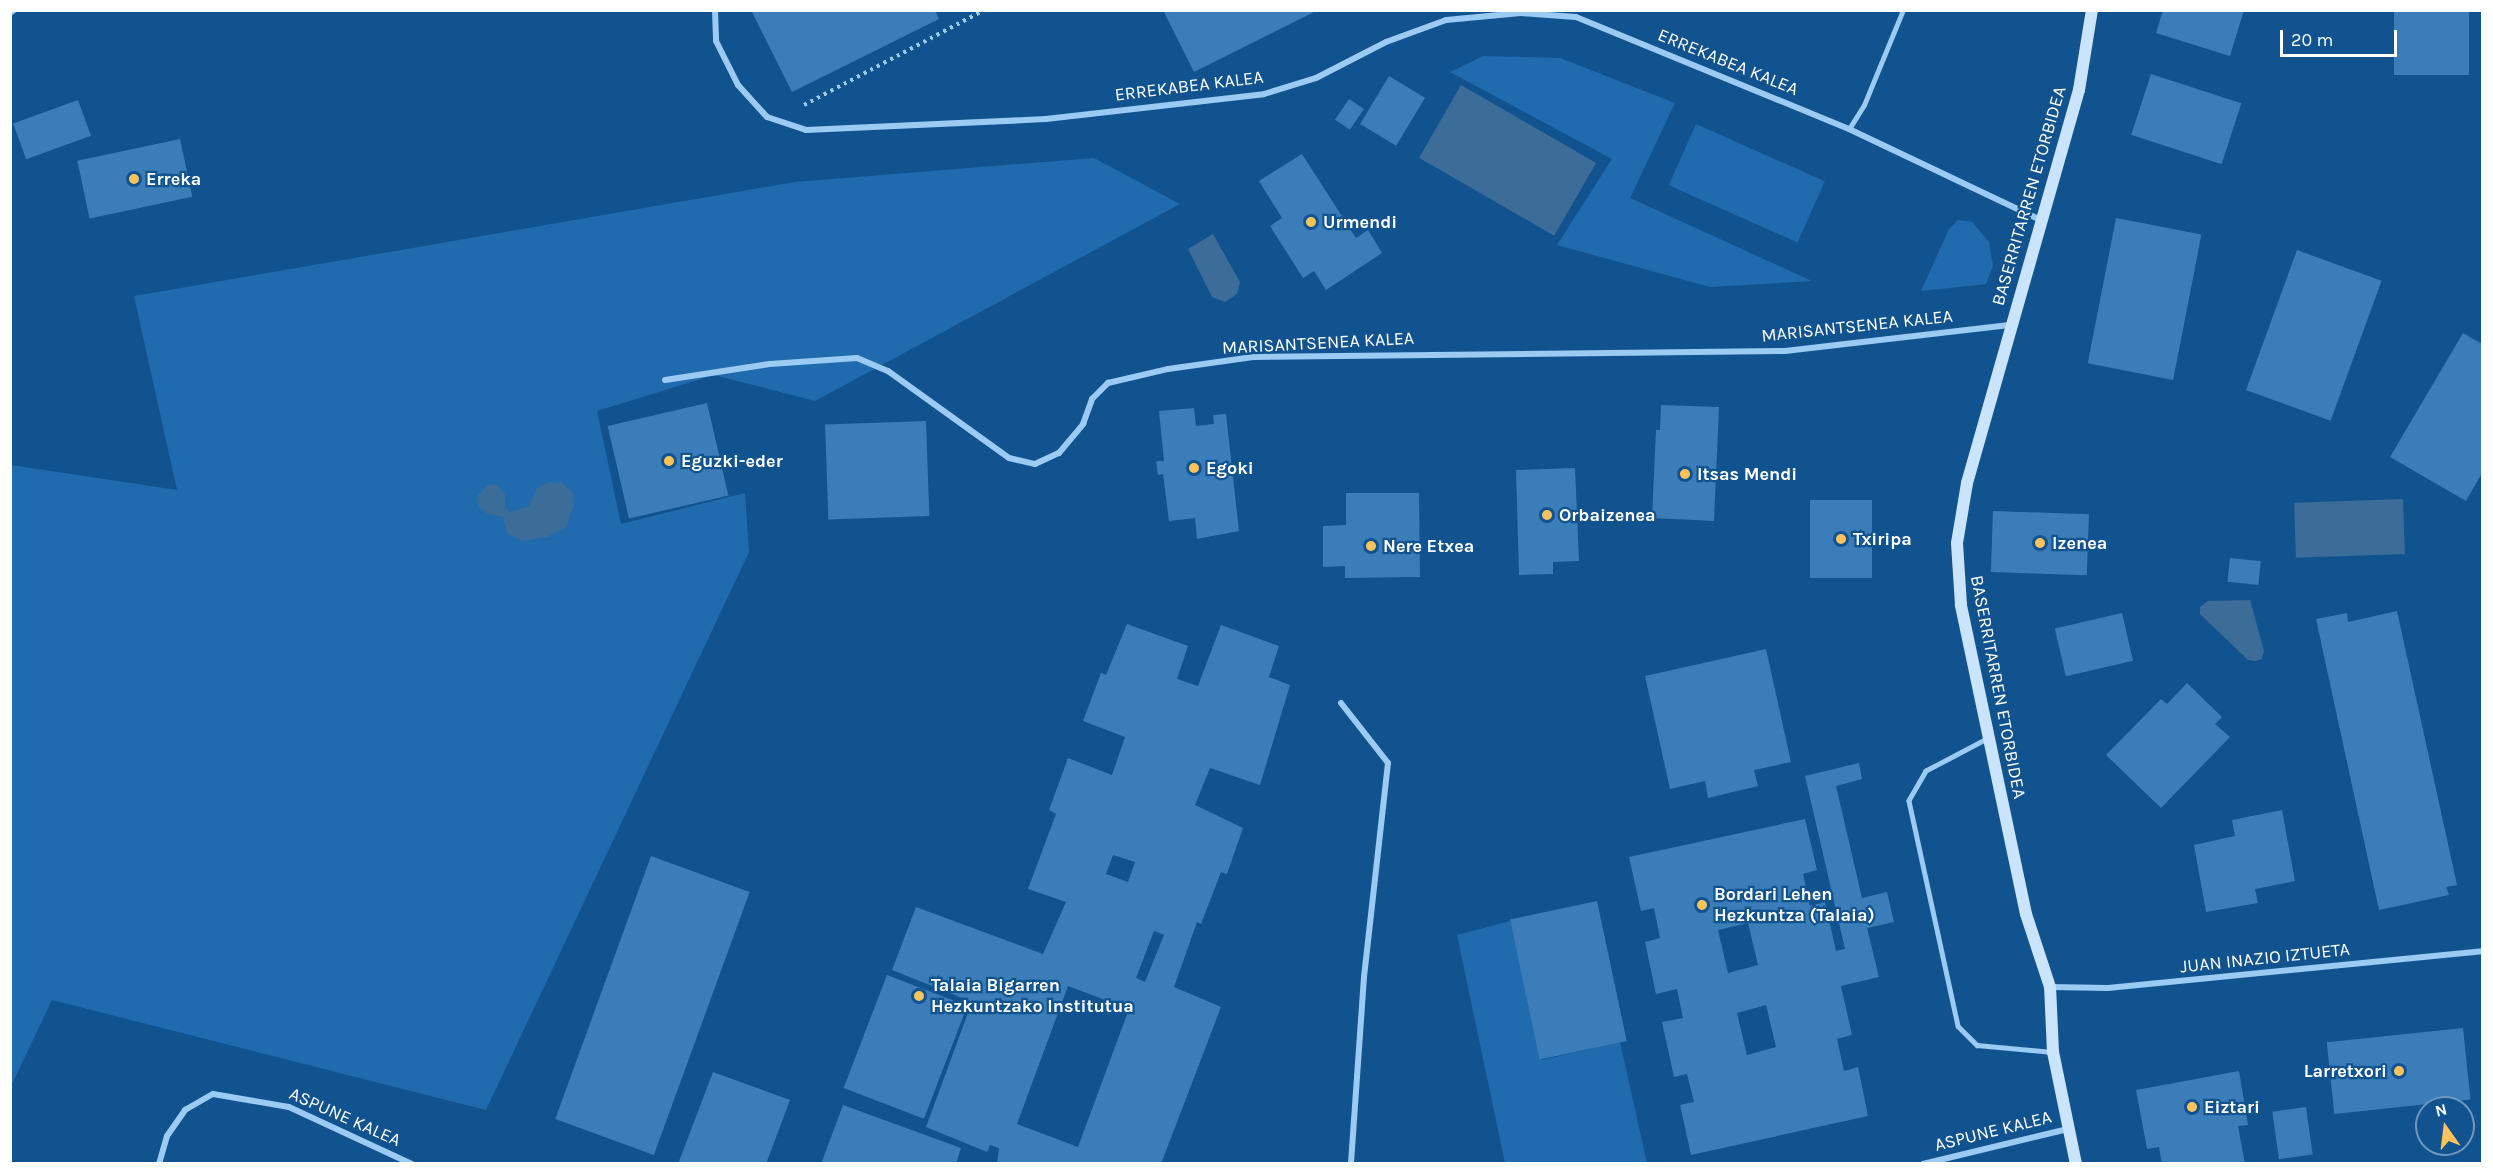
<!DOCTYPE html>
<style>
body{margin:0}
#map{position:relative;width:2493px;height:1174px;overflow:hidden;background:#11538f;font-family:Karla,sans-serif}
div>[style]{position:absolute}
.green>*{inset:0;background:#206bad;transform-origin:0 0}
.water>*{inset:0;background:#3c6c98;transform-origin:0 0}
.building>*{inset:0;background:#3a7db9;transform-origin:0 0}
.path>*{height:4px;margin-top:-2px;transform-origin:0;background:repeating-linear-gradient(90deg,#9bcaf2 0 3px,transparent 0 7.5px)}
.lane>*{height:4.5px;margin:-2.25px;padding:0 2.25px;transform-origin:2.25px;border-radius:2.25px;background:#9bcaf2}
.street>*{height:6px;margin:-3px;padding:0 3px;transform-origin:3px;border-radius:3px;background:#9bcaf2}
.secondary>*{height:12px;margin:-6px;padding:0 6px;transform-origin:6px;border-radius:6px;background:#cae4fc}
.dots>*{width:16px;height:16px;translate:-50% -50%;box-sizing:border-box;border:3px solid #11538f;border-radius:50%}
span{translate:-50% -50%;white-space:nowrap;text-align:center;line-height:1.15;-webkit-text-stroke:4.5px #11538f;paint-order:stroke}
.street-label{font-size:18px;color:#fff}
.poi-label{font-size:18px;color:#fff;font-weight:700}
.left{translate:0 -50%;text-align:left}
.right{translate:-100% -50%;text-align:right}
.frame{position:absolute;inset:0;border:12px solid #fff;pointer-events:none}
.north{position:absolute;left:2415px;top:1096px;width:60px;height:60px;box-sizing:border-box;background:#11538f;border:2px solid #7098bc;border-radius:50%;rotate:346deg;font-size:16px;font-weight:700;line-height:24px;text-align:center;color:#fff}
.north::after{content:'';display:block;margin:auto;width:21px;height:27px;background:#ffc35c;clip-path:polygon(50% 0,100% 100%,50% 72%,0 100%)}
.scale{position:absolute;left:2280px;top:30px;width:117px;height:27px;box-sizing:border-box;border:3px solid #fff;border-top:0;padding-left:8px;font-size:18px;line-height:21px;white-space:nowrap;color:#fff;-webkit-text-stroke:4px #11538f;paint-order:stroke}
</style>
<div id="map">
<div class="green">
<div style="clip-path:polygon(1483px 56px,1560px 58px,1675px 103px,1630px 198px,1812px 281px,1710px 287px,1557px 245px,1612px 159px,1450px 72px)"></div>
<div style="left:1696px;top:124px;width:141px;height:67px;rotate:24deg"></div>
<div style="clip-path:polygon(1094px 158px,1180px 204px,815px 401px,714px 375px,597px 411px,621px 524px,745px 493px,749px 552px,486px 1110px,52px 1000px,11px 1086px,11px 465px,177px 490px,134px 296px,795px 182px)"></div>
<div style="clip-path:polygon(1958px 220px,1972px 222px,1989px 242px,1993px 266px,1986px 284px,1921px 291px,1949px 229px)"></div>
<div style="clip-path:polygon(1510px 921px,1542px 1060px,1620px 1042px,1647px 1163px,1505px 1163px,1457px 935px)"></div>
</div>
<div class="water">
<div style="left:1461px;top:85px;width:156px;height:84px;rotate:30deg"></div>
<div style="clip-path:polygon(1213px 234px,1240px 282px,1237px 294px,1225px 302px,1212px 297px,1188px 249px)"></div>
<div style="clip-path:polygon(549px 482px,562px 483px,573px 493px,574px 505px,566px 527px,547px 537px,523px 541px,507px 533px,503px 517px,488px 514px,479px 507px,477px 496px,489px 484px,497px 485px,505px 494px,505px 507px,510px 512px,529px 506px,537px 488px)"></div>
<div style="left:2403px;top:499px;width:55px;height:109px;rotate:88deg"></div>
<div style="clip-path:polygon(2250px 600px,2264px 651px,2262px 659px,2255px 661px,2248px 660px,2200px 614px,2200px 607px,2208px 601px)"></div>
</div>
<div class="building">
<div style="clip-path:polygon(751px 10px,935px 10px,939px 19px,792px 92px)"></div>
<div style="clip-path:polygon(1163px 10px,1318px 10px,1194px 72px)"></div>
<div style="clip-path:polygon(2163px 10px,2244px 10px,2230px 56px,2156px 33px)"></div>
<div style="left:2394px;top:10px;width:75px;height:65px"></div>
<div style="left:2151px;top:74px;width:95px;height:64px;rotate:18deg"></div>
<div style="left:1389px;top:76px;width:42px;height:56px;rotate:31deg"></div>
<div style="left:1349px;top:99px;width:18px;height:25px;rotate:34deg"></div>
<div style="left:78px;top:100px;width:38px;height:69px;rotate:70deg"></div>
<div style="left:180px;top:139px;width:59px;height:105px;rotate:78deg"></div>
<div style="clip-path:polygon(1302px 154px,1356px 238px,1368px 230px,1382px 253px,1326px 290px,1314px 271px,1303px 278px,1270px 226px,1282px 218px,1259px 181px)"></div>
<div style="left:2116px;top:218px;width:87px;height:148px;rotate:11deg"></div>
<div style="left:2297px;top:250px;width:90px;height:149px;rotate:20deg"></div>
<div style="clip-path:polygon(2463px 333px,2482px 344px,2482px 473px,2466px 501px,2390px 457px)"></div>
<div style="left:707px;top:403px;width:95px;height:102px;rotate:77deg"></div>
<div style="clip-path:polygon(1661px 405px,1719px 407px,1714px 521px,1652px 518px,1656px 430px,1660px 430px)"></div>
<div style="clip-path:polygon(1194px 408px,1196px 426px,1214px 424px,1213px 415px,1226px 414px,1239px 531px,1197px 539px,1195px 518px,1169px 521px,1163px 474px,1158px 475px,1156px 461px,1164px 461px,1159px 411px)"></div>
<div style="left:926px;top:421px;width:95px;height:101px;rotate:88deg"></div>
<div style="clip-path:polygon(1575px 468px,1579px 561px,1553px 562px,1553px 574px,1519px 575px,1516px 470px)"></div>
<div style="clip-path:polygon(1346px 493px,1419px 493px,1420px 577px,1345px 578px,1345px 566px,1323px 567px,1323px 526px,1346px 525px)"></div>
<div style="left:1872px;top:500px;width:78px;height:62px;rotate:90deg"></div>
<div style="left:1993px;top:511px;width:96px;height:61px;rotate:2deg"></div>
<div style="left:2230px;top:558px;width:31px;height:24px;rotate:6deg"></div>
<div style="clip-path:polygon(2397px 611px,2457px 885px,2446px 887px,2449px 895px,2379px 910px,2316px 619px,2347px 613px,2348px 622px)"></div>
<div style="left:2122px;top:613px;width:49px;height:69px;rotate:77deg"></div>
<div style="clip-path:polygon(evenodd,1127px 624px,1188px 646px,1177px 679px,1198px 686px,1221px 625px,1279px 646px,1269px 677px,1290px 685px,1260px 785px,1210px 768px,1195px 805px,1243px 828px,1227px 874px,1221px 872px,1201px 924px,1197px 922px,1174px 987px,1221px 1007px,1161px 1164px,997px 1164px,999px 1148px,990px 1145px,987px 1152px,926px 1127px,972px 1002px,892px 970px,916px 907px,1043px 954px,1066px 902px,1028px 889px,1056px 814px,1049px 810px,1068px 758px,1112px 775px,1125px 737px,1083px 721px,1101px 673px,1106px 675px,1127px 624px,1113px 855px,1135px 862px,1128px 882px,1106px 874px,1113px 855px,1127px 624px,1154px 931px,1164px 935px,1145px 982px,1136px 978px,1154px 931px,1127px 624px,1068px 986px,1129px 1009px,1078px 1147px,1017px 1124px,1068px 986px)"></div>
<div style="clip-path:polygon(1766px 649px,1791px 762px,1754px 770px,1758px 786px,1708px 798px,1705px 781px,1670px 789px,1645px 676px)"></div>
<div style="clip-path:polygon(2187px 683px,2222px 717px,2215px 724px,2230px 737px,2161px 808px,2106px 755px,2161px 699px,2167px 704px)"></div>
<div style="clip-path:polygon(evenodd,1859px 763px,1862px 779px,1836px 786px,1862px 898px,1887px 892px,1894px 922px,1867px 928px,1879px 977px,1841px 986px,1852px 1035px,1837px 1039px,1844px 1071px,1858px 1067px,1868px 1116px,1691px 1155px,1680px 1105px,1694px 1102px,1687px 1074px,1674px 1077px,1662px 1022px,1683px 1018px,1677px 989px,1656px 994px,1645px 942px,1660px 938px,1654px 908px,1641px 911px,1629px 857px,1805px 819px,1817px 870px,1803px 874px,1810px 906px,1825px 902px,1836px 951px,1845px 949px,1805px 776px,1859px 763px,1748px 923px,1758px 965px,1728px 973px,1718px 930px,1748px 923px,1859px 763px,1766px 1005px,1776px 1047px,1747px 1055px,1737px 1013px,1766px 1005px)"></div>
<div style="clip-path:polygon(2282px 810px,2295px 881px,2255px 889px,2258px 903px,2206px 912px,2194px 845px,2235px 836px,2232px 820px)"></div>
<div style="left:651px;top:856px;width:105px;height:280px;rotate:20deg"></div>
<div style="left:1597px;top:901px;width:143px;height:89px;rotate:78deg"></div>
<div style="left:887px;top:975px;width:86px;height:121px;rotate:21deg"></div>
<div style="left:2463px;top:1028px;width:72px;height:137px;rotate:84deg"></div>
<div style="clip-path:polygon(2239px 1071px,2248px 1125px,2238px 1126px,2245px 1164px,2162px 1164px,2159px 1147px,2147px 1149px,2136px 1090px)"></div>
<div style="clip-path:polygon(713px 1072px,790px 1100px,766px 1164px,678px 1164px)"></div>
<div style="clip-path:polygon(843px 1105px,961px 1148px,956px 1164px,821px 1164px)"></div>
<div style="left:2306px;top:1107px;width:48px;height:34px;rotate:82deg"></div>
</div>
<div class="path">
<div style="left:804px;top:105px;width:204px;rotate:-27.8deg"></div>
</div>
<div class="lane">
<div style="left:1849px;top:129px;width:28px;rotate:-58deg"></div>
<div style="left:1864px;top:105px;width:103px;rotate:-67.7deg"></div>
<div style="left:1987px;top:739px;width:69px;rotate:152.3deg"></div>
<div style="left:1926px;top:771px;width:34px;rotate:120deg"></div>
<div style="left:1909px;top:801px;width:230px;rotate:77.7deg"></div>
<div style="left:1958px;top:1026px;width:27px;rotate:45deg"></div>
<div style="left:1977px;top:1045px;width:75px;rotate:5.3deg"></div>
</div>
<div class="street">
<div style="left:715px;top:10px;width:31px;rotate:88deg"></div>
<div style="left:716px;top:41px;width:49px;rotate:63.4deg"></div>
<div style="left:738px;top:85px;width:43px;rotate:47.8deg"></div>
<div style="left:767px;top:117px;width:41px;rotate:18.4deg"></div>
<div style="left:806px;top:130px;width:240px;rotate:-2.6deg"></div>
<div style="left:1046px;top:119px;width:219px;rotate:-6.5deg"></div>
<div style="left:1264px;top:94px;width:54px;rotate:-17.1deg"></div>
<div style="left:1316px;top:78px;width:79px;rotate:-27.2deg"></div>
<div style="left:1386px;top:42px;width:64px;rotate:-20.1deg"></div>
<div style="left:1446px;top:20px;width:75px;rotate:-5.3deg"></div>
<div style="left:1521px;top:13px;width:55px;rotate:4.2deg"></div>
<div style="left:1576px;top:17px;width:295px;rotate:22.3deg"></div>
<div style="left:1849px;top:129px;width:215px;rotate:25.4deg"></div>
<div style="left:10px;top:13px;width:5px;rotate:-37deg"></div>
<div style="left:665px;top:380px;width:106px;rotate:-8.7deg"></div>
<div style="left:770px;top:364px;width:87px;rotate:-3.9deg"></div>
<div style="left:857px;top:358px;width:34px;rotate:23deg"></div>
<div style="left:888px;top:371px;width:149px;rotate:35.7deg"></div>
<div style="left:1009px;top:458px;width:27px;rotate:13deg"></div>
<div style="left:1035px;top:464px;width:26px;rotate:-25deg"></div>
<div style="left:1059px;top:453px;width:38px;rotate:-50deg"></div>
<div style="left:1083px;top:424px;width:27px;rotate:-70deg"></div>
<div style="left:1092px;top:399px;width:23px;rotate:-45deg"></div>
<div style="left:1108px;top:383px;width:62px;rotate:-13.1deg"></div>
<div style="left:1168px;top:369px;width:86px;rotate:-8deg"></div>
<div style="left:1253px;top:357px;width:532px;rotate:-0.65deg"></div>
<div style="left:1785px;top:351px;width:226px;rotate:-6.6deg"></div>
<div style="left:1341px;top:703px;width:76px;rotate:51.9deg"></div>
<div style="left:1388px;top:763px;width:215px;rotate:96.4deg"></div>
<div style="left:1364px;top:977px;width:187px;rotate:94deg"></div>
<div style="left:2050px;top:987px;width:58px;rotate:1deg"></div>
<div style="left:2108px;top:988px;width:376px;rotate:-5.6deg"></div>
<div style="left:159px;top:1164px;width:29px;rotate:-74deg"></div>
<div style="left:167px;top:1136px;width:32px;rotate:-55deg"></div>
<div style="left:185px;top:1110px;width:32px;rotate:-30deg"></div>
<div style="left:213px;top:1094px;width:77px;rotate:9.7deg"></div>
<div style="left:289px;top:1107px;width:136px;rotate:24.9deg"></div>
<div style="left:1923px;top:1164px;width:149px;rotate:-13.6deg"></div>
</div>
<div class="secondary">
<div style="left:2076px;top:1164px;width:114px;rotate:-101.6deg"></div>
<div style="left:2053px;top:1052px;width:65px;rotate:-92.6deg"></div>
<div style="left:2050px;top:987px;width:77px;rotate:-108.2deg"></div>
<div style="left:2026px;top:914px;width:316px;rotate:-101.9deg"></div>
<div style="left:1961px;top:605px;width:62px;rotate:-93.7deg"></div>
<div style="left:1957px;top:543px;width:61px;rotate:-80.5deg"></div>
<div style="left:1967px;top:483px;width:409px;rotate:-74.1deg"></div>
<div style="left:2079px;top:90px;width:81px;rotate:-80.8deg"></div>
</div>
<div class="dots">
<div style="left:134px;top:179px;background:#ffc35c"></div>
<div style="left:1311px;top:222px;background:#ffc35c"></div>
<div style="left:669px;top:461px;background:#ffc35c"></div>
<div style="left:1194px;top:468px;background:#ffc35c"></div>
<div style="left:1685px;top:474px;background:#ffc35c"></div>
<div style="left:1547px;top:515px;background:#ffc35c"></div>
<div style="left:1841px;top:539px;background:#ffc35c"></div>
<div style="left:2040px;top:543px;background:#ffc35c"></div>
<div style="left:1371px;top:546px;background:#ffc35c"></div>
<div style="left:1702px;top:905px;background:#ffc35c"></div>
<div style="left:919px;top:996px;background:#ffc35c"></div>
<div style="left:2399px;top:1071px;background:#ffc35c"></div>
<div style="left:2192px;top:1107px;background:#ffc35c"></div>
</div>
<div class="street-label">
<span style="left:1728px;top:62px;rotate:22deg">ERREKABEA KALEA</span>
<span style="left:1189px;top:86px;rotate:-7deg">ERREKABEA KALEA</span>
<span style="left:2029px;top:196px;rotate:-74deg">BASERRITARREN ETORBIDEA</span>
<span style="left:1857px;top:326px;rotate:-6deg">MARISANTSENEA KALEA</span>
<span style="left:1318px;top:343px;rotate:-3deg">MARISANTSENEA KALEA</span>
<span style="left:1998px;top:687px;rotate:79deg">BASERRITARREN ETORBIDEA</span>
<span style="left:2265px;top:958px;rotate:-6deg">JUAN INAZIO IZTUETA</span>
<span style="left:345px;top:1117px;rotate:24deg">ASPUNE KALEA</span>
<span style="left:1993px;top:1131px;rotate:-14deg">ASPUNE KALEA</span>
</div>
<div class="poi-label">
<span class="left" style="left:146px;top:179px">Erreka</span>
<span class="left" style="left:1323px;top:222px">Urmendi</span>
<span class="left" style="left:681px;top:461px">Eguzki-eder</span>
<span class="left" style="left:1206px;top:468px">Egoki</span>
<span class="left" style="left:1697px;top:474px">Itsas Mendi</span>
<span class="left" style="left:1559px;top:515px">Orbaizenea</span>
<span class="left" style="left:1853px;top:539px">Txiripa</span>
<span class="left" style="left:2052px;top:543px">Izenea</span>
<span class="left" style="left:1383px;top:546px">Nere Etxea</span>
<span class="left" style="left:1714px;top:905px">Bordari Lehen<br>Hezkuntza (Talaia)</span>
<span class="left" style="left:931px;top:996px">Talaia Bigarren<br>Hezkuntzako Institutua</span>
<span class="right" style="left:2387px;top:1071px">Larretxori</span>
<span class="left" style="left:2204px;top:1107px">Eiztari</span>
</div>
<div class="frame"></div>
<div class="north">N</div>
<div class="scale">20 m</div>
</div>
